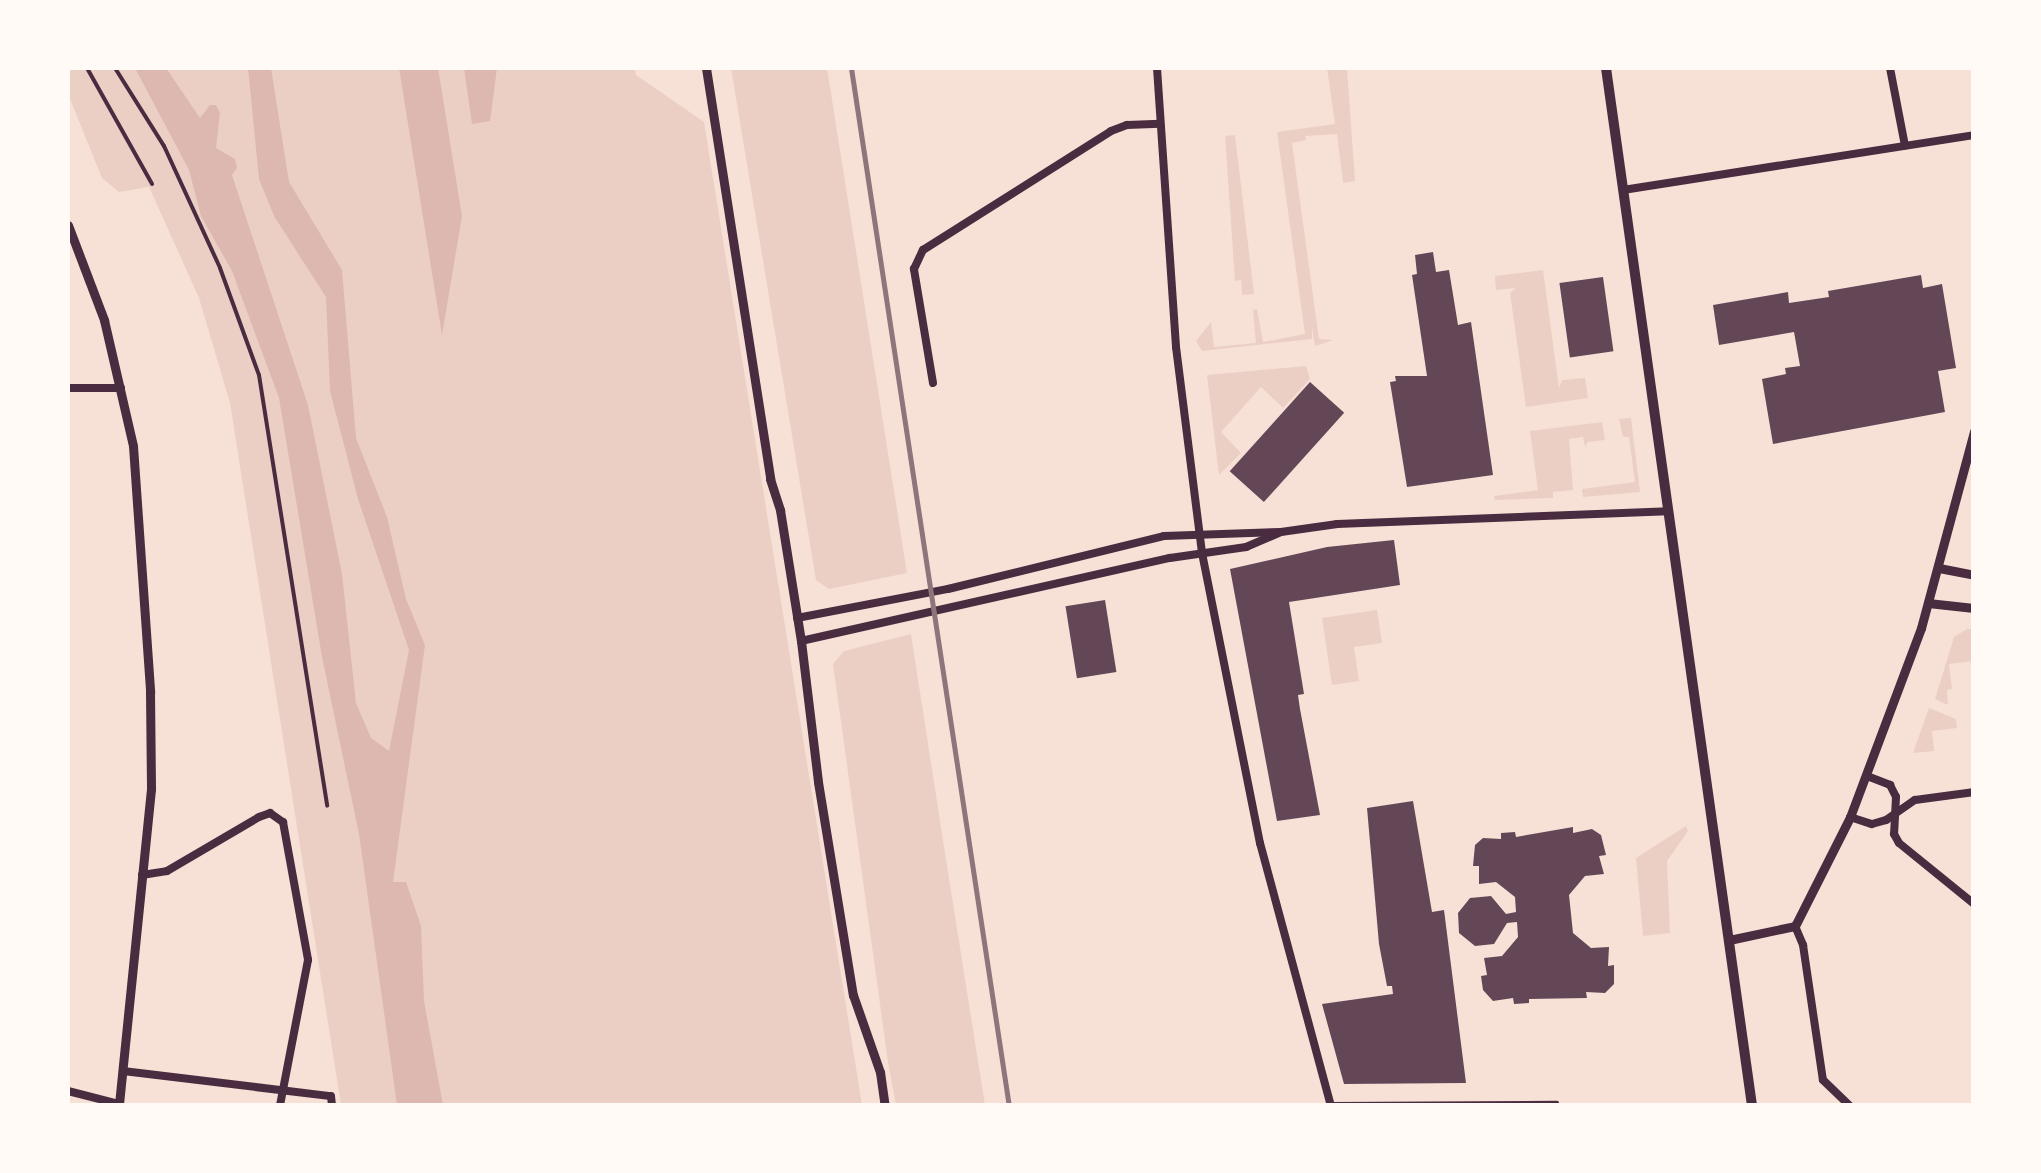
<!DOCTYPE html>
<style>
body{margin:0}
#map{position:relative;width:2041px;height:1173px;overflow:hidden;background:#f7e1d7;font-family:Signika,sans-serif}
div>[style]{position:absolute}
.green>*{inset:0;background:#ebcfc5}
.water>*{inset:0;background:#dcb8b0}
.building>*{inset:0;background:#644757;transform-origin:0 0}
.path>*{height:4px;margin:-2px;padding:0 2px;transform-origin:2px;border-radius:2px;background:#4a2c40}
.service>*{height:4px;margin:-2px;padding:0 2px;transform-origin:2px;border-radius:2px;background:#4a2c40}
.minor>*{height:8px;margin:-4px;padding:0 4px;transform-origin:4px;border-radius:4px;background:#4a2c40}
.tertiary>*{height:9px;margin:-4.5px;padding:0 4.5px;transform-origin:4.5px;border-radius:4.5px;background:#4a2c40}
.secondary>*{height:10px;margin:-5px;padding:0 5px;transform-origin:5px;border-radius:5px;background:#4a2c40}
.rail>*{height:5px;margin:-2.5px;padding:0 2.5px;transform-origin:2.5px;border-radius:2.5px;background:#8f747c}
span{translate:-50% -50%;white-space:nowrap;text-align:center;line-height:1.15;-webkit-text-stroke:8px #fffaf5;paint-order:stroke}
.frame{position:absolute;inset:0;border:70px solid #fffaf5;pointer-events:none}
</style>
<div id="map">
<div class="green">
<div style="clip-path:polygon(68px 68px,635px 68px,636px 75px,704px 122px,862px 1105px,341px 1105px,230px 403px,199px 298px,149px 187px,119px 192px,102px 178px,68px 94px)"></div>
<div style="clip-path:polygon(731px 68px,827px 68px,907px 573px,829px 589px,816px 580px)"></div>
<div style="clip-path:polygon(1327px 68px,1347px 68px,1355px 181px,1343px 183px,1337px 134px,1305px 136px,1306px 140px,1292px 143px,1319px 339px,1333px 340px,1315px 346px,1312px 327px,1312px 339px,1202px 351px,1196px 341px,1211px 322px,1214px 347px,1256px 343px,1253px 310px,1257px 309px,1263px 342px,1305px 334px,1277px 132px,1335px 124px)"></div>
<div style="clip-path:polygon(1235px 135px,1254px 294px,1242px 295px,1241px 280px,1235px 281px,1225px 136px)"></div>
<div style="clip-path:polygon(1543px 270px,1559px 388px,1562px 380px,1585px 378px,1588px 398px,1526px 407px,1510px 293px,1516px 288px,1496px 290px,1495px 276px)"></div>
<div style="clip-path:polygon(1306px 366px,1310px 379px,1283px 408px,1261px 387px,1221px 432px,1241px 453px,1219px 475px,1207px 375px)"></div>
<div style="clip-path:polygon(1631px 418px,1640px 492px,1583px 497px,1582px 489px,1635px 482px,1629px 437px,1623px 437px,1619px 419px)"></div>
<div style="clip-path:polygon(1602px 422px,1605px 440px,1588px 442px,1585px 447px,1583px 437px,1569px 439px,1573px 490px,1553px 492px,1553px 498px,1495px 500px,1494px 496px,1538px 490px,1530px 431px)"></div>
<div style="clip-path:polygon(1377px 610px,1382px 643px,1354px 647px,1359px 681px,1332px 685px,1322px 618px)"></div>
<div style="clip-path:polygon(1967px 629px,1973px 629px,1973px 661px,1949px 664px,1952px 689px,1947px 690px,1948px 705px,1935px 699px,1954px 637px)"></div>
<div style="clip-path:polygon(911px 634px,945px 853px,985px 1105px,896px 1105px,888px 1062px,833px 664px,844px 651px)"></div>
<div style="clip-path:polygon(1929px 708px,1956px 719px,1957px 728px,1932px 731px,1934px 751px,1913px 753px)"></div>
<div style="clip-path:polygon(1686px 826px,1688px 831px,1667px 861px,1670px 933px,1643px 936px,1636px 858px)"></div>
</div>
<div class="water">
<div style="clip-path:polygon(135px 68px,166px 68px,200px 118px,210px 105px,216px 105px,220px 113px,216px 148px,235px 159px,237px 168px,232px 175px,308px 405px,342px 574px,356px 703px,371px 738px,389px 751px,409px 650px,358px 499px,330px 391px,326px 297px,274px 216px,259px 179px,248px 68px,271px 68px,289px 182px,342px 270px,356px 438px,387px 517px,406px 599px,425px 645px,393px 882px,406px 882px,421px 926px,424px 1001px,443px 1105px,397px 1105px,359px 834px,322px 657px,279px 398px,232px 271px,201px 216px,189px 170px)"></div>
<div style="clip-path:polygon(399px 68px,438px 68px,462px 216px,442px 335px)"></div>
<div style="clip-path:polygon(464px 68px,497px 68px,490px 121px,472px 124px)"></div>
</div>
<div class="building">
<div style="clip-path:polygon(1433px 252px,1436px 272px,1449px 270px,1458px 325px,1471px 322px,1493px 475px,1407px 487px,1390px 382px,1396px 381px,1395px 376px,1427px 376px,1412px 275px,1417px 274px,1415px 255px)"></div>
<div style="clip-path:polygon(1921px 275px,1923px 288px,1942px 284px,1956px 368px,1938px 371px,1945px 412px,1773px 444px,1762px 379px,1786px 374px,1785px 368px,1800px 366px,1794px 332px,1719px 345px,1713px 305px,1788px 292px,1789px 303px,1829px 297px,1828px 291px)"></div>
<div style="left:1603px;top:277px;width:75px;height:44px;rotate:82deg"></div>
<div style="left:1310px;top:382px;width:46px;height:120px;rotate:42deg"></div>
<div style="clip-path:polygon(1394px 540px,1400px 585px,1289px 602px,1304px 694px,1298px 695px,1300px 709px,1320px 815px,1277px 821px,1230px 569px,1327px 547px)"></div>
<div style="left:1105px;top:600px;width:73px;height:40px;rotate:81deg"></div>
<div style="clip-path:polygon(1413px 801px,1432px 912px,1444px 910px,1466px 1083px,1344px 1084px,1322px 1004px,1393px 994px,1392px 986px,1387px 986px,1379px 944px,1367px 808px)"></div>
<div style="clip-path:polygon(1573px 827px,1573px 833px,1592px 829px,1601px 835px,1606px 855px,1599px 856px,1604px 874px,1585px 876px,1569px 895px,1573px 933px,1591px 948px,1609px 947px,1608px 966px,1614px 965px,1614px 984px,1605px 993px,1586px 992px,1587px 998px,1529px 999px,1529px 1003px,1514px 1004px,1513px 998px,1493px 1001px,1483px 990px,1481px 976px,1487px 975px,1484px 958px,1502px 956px,1518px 937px,1517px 922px,1507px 923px,1494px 944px,1475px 946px,1459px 933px,1458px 913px,1470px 898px,1491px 896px,1506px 914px,1516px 912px,1515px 897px,1496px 882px,1479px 884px,1479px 866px,1473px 866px,1475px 845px,1483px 838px,1501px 839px,1501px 833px,1515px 832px,1516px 837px)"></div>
</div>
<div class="path">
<div style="left:87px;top:68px;width:133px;rotate:60.7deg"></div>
<div style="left:115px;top:68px;width:92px;rotate:57.9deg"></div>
<div style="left:164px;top:146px;width:134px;rotate:65.3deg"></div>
<div style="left:220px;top:268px;width:114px;rotate:70deg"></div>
<div style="left:259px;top:375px;width:436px;rotate:81deg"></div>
</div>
<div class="service">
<div style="left:1331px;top:1104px;width:226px;rotate:-0.3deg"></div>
</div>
<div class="minor">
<div style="left:1157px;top:68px;width:280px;rotate:86.1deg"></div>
<div style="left:1176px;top:347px;width:208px;rotate:82.8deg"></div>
<div style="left:1202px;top:553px;width:296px;rotate:78.7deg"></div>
<div style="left:1260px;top:843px;width:272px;rotate:74.9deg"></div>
<div style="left:1890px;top:68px;width:79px;rotate:79.1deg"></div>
<div style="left:1623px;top:190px;width:355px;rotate:-8.9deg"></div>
<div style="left:933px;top:383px;width:116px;rotate:-99.5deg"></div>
<div style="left:914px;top:269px;width:21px;rotate:-65deg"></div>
<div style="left:923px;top:250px;width:222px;rotate:-32.3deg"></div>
<div style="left:1111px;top:131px;width:17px;rotate:-21deg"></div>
<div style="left:1127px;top:125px;width:33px;rotate:-2deg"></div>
<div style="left:68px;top:388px;width:53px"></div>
<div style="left:797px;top:618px;width:154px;rotate:-10.9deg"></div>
<div style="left:948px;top:589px;width:222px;rotate:-13.8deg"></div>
<div style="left:1164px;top:536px;width:117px;rotate:-2deg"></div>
<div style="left:1281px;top:532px;width:57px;rotate:-8.1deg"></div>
<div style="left:1337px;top:524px;width:331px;rotate:-2.2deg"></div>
<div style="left:801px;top:641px;width:378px;rotate:-12.7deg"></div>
<div style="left:1170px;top:558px;width:77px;rotate:-8.2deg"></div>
<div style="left:1246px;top:547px;width:38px;rotate:-23deg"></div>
<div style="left:1867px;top:776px;width:25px;rotate:21deg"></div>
<div style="left:1890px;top:785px;width:13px;rotate:63deg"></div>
<div style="left:1896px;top:797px;width:37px;rotate:93deg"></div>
<div style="left:1894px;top:834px;width:10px;rotate:61deg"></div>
<div style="left:1899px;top:843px;width:97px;rotate:39.1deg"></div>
<div style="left:1850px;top:817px;width:23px;rotate:18deg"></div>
<div style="left:1872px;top:824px;width:15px;rotate:-16deg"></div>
<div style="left:1886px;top:820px;width:35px;rotate:-35deg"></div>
<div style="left:1915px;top:800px;width:60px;rotate:-7.7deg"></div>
<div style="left:142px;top:875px;width:25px;rotate:-9deg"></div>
<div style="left:167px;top:871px;width:107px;rotate:-30.4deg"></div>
<div style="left:259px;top:817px;width:12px;rotate:-20deg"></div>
<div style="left:270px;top:813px;width:16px;rotate:35deg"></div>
<div style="left:283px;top:822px;width:140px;rotate:79.7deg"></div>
<div style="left:308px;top:960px;width:149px;rotate:100.9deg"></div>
<div style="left:1795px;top:926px;width:21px;rotate:67deg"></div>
<div style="left:1803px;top:945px;width:136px;rotate:81.6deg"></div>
<div style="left:1823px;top:1080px;width:37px;rotate:44deg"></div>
<div style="left:123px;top:1071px;width:209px;rotate:6.9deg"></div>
<div style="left:331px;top:1096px;width:10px;rotate:84deg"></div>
<div style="left:68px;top:1091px;width:53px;rotate:14.3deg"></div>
</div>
<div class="tertiary">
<div style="left:706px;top:68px;width:416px;rotate:81.1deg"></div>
<div style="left:770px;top:479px;width:33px;rotate:72deg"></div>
<div style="left:780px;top:510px;width:133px;rotate:80.9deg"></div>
<div style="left:801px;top:641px;width:142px;rotate:83.1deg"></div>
<div style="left:818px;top:782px;width:216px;rotate:80.7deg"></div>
<div style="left:853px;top:995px;width:82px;rotate:70.7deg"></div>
<div style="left:880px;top:1072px;width:34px;rotate:82deg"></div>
<div style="left:68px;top:225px;width:102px;rotate:69.2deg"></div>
<div style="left:104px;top:320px;width:129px;rotate:77deg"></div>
<div style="left:133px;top:446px;width:247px;rotate:86deg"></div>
<div style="left:150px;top:692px;width:97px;rotate:89.4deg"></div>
<div style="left:151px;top:789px;width:319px;rotate:95.8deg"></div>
<div style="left:1939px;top:568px;width:36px;rotate:11deg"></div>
<div style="left:1928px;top:603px;width:46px;rotate:6.2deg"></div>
<div style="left:1729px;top:940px;width:67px;rotate:-12deg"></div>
<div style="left:1795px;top:926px;width:122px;rotate:-63.2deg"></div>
<div style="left:1850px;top:817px;width:202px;rotate:-69.4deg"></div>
<div style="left:1921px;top:628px;width:204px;rotate:-74.9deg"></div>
</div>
<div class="secondary">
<div style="left:1606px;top:68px;width:1048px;rotate:81.99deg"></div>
</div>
<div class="rail">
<div style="left:851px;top:68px;width:1050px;rotate:81.35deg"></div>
</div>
<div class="frame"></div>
</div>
